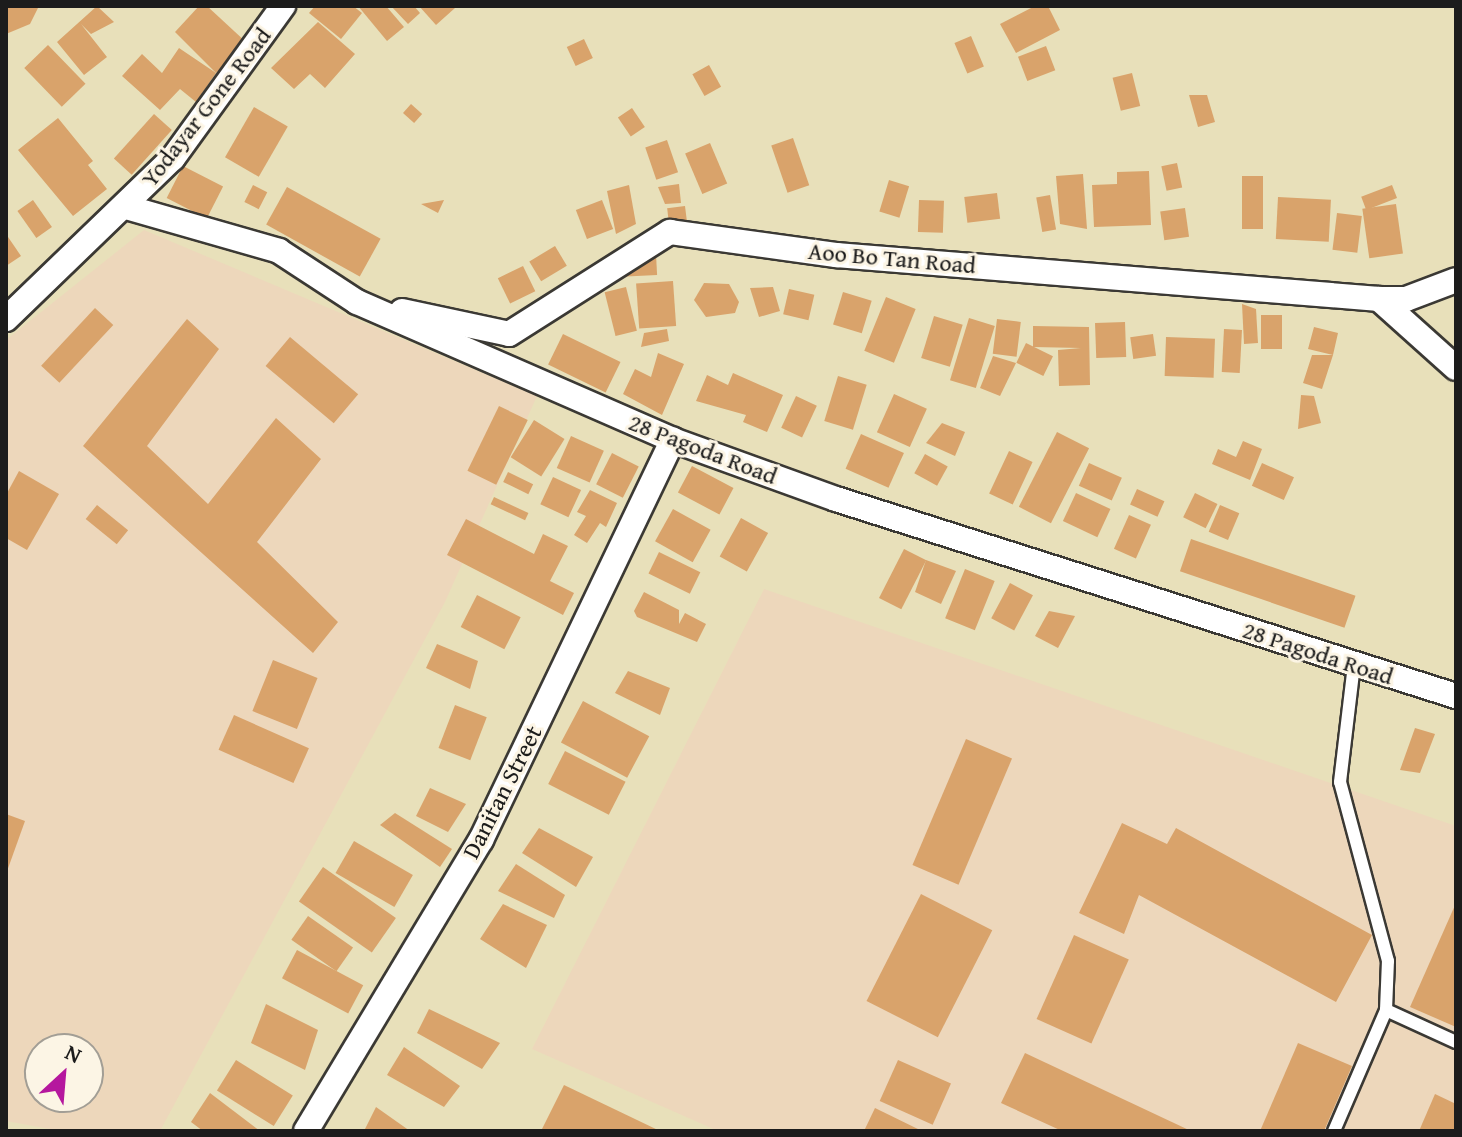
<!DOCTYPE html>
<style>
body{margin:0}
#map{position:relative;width:1462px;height:1137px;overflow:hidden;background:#e8e0ba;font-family:"Gentium Book Plus",serif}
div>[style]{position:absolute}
.built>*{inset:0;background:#edd7bb}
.building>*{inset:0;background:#d9a36b;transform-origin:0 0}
.roads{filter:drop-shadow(2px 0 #3b3934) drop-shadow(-2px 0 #3b3934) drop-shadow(0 2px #3b3934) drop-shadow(0 -2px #3b3934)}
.lane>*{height:12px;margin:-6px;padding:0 6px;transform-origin:6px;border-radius:6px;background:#fff}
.street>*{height:24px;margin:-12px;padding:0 12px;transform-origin:12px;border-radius:12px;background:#fff}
span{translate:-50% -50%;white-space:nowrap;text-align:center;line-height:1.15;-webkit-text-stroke:6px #fcf5e5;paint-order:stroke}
.street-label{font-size:24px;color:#1c1c1c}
.frame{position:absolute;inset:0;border:8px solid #1c1c1c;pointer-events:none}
.north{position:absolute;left:24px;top:1033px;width:80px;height:80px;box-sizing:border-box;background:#fcf5e5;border:2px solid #a29e95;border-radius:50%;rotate:26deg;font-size:22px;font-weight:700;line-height:32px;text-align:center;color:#1c1c1c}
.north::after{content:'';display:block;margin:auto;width:28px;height:36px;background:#b5179e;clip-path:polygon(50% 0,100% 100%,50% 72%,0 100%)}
</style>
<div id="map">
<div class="built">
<div style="clip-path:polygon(evenodd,144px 230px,537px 396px,445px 602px,160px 1131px,61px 1131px,6px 1121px,6px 340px,144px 230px,40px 1049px,88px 1049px,88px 1097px,40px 1097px,40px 1049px)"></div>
<div style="clip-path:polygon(764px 589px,1456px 826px,1456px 1131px,718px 1131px,532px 1049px)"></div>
</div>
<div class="building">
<div style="clip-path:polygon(6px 6px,39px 6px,30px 24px,6px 34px)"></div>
<div style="clip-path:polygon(97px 6px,114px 22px,91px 34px,81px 24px,107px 57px,84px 75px,57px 42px)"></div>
<div style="clip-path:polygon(199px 6px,207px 6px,247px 43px,216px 73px,175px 32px)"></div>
<div style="clip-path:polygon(315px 6px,353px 6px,362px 13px,341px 39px,309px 13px)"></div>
<div style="clip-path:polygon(358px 6px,386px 6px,404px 27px,387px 41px)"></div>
<div style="clip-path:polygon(391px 6px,414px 6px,420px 13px,408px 24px)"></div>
<div style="clip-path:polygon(419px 6px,454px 6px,455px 8px,436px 25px)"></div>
<div style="clip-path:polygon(1035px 6px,1048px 6px,1060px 30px,1016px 53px,1000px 24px)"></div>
<div style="clip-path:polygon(318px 22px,355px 54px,325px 88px,310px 74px,294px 89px,271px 68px)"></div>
<div style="left:971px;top:36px;width:33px;height:18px;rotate:67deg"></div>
<div style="left:584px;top:39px;width:21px;height:19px;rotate:65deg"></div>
<div style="left:48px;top:45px;width:54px;height:33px;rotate:46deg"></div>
<div style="left:1046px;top:46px;width:26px;height:30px;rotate:69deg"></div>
<div style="clip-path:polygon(179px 48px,216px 73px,196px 102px,180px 89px,160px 110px,122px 76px,142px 54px,162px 73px)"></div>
<div style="left:709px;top:65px;width:25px;height:19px;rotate:61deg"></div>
<div style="left:1132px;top:73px;width:34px;height:20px;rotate:76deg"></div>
<div style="clip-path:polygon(1189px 95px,1207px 95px,1215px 122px,1198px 127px)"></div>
<div style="left:411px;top:104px;width:15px;height:12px;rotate:42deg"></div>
<div style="left:254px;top:107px;width:39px;height:58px;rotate:30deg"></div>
<div style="left:632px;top:108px;width:23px;height:17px;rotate:56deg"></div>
<div style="left:154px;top:114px;width:24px;height:60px;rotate:42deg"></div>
<div style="clip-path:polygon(58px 118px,93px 161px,88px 165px,107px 189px,73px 216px,18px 150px)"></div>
<div style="left:793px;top:138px;width:50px;height:23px;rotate:71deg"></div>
<div style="left:667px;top:140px;width:34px;height:23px;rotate:71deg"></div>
<div style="left:710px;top:143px;width:44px;height:27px;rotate:67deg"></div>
<div style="left:1177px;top:163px;width:25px;height:16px;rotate:78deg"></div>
<div style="left:183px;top:166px;width:45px;height:36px;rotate:27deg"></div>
<div style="clip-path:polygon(1149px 171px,1151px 225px,1094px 227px,1092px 185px,1117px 184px,1117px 172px)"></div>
<div style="clip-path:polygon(1083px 174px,1087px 229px,1060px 224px,1056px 176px)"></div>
<div style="left:1242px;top:176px;width:21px;height:53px"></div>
<div style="left:889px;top:180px;width:21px;height:33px;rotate:17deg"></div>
<div style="clip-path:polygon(679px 184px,681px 203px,665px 204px,658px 187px)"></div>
<div style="left:253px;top:185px;width:16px;height:19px;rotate:27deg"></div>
<div style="clip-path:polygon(629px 185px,636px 224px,616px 234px,607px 191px)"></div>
<div style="left:1392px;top:185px;width:14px;height:33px;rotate:69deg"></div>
<div style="left:287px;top:187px;width:107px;height:43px;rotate:29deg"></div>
<div style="left:997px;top:193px;width:26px;height:33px;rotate:83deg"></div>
<div style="left:1050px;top:195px;width:35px;height:14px;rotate:80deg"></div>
<div style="left:1278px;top:197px;width:53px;height:42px;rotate:3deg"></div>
<div style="left:33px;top:200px;width:33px;height:19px;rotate:55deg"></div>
<div style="clip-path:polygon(444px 200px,438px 213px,421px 204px)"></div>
<div style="left:602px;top:200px;width:31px;height:28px;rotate:69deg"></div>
<div style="left:919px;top:200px;width:25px;height:32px;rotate:2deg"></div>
<div style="left:1396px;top:204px;width:50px;height:34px;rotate:82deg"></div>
<div style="left:685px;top:206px;width:24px;height:18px;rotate:83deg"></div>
<div style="left:1185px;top:208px;width:29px;height:25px;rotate:82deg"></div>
<div style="left:1337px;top:213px;width:25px;height:37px;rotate:7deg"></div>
<div style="clip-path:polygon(6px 234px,21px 256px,6px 266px)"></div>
<div style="left:555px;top:246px;width:23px;height:30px;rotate:59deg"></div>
<div style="left:656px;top:254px;width:21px;height:31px;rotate:87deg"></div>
<div style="left:523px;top:266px;width:28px;height:28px;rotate:64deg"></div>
<div style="left:673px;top:281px;width:45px;height:37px;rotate:86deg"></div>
<div style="clip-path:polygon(704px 283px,729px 284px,739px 302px,735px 313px,706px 317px,694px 300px)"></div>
<div style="left:626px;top:287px;width:45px;height:22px;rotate:76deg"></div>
<div style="clip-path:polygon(773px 287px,780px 311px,759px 317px,750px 288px)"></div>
<div style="left:789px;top:289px;width:26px;height:26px;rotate:13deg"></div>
<div style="left:843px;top:292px;width:30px;height:34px;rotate:17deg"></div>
<div style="left:886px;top:297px;width:32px;height:58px;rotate:22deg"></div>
<div style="clip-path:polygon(1242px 304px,1256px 309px,1258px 343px,1244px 344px)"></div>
<div style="left:95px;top:308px;width:25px;height:79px;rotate:43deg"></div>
<div style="left:1261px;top:315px;width:21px;height:34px"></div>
<div style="left:934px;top:316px;width:30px;height:44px;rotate:17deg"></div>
<div style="left:969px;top:318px;width:27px;height:65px;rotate:17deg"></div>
<div style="clip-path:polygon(187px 319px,219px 349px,147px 446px,208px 504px,276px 418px,321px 459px,257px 542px,338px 622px,313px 653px,83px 446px)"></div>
<div style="left:997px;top:319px;width:24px;height:35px;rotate:7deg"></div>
<div style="left:1125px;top:322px;width:35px;height:30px;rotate:88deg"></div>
<div style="clip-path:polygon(1033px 326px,1089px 327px,1090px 385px,1059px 386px,1058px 350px,1081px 348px,1033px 347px)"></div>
<div style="clip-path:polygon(1314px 327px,1338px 333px,1333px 355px,1322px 389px,1303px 383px,1312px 355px,1333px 355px,1308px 349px)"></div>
<div style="clip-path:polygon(667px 329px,669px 341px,641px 347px,644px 333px)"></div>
<div style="left:1224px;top:329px;width:18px;height:43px;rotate:3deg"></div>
<div style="left:563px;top:334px;width:64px;height:34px;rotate:26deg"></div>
<div style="left:1153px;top:334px;width:22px;height:23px;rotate:82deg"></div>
<div style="left:290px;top:337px;width:89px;height:38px;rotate:40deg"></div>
<div style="left:1166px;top:337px;width:49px;height:39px;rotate:2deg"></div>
<div style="left:1026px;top:343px;width:30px;height:22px;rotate:26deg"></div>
<div style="clip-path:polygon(658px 353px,684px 364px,662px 415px,623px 394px,635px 369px,651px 377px)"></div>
<div style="clip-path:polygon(993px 356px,1016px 363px,1000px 396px,980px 388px)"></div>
<div style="clip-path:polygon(733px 373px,783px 395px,767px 432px,743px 422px,746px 415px,696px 401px,707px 375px,728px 385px)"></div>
<div style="left:838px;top:376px;width:30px;height:47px;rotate:17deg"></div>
<div style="left:894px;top:394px;width:36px;height:42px;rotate:24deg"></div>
<div style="clip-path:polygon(1301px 395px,1314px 396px,1321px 423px,1298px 429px)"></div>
<div style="left:796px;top:396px;width:23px;height:35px;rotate:25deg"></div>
<div style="left:499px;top:406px;width:32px;height:72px;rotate:26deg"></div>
<div style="left:534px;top:420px;width:36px;height:44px;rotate:32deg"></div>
<div style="clip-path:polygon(942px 423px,965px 432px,955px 456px,926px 443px)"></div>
<div style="left:1057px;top:432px;width:36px;height:84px;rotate:27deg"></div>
<div style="left:861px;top:434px;width:47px;height:38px;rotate:24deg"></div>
<div style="left:571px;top:436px;width:36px;height:35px;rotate:24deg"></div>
<div style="clip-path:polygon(1243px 441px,1262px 449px,1250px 480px,1212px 464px,1218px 449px,1236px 457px)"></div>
<div style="left:1009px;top:451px;width:26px;height:47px;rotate:25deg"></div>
<div style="left:612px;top:453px;width:30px;height:35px;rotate:27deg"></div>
<div style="left:925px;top:454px;width:26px;height:22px;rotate:29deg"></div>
<div style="left:1089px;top:463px;width:36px;height:25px;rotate:24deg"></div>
<div style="left:1262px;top:463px;width:35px;height:25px;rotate:24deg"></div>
<div style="left:692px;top:466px;width:47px;height:30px;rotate:28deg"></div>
<div style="clip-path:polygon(19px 471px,59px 494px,27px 550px,6px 538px,6px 495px)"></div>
<div style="left:508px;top:472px;width:28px;height:11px;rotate:26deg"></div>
<div style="left:553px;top:477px;width:31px;height:30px;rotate:25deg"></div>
<div style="left:1137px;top:489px;width:30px;height:17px;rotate:24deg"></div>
<div style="clip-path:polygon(590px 490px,617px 503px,606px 527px,600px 523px,587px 543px,574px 535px,586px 516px,577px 512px)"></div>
<div style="left:1076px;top:493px;width:38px;height:31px;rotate:25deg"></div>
<div style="left:1195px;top:493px;width:25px;height:27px;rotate:26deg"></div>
<div style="left:494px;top:497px;width:38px;height:8px;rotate:25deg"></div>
<div style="left:97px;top:505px;width:40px;height:18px;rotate:39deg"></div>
<div style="left:1220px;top:505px;width:21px;height:29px;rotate:23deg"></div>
<div style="left:673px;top:509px;width:43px;height:37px;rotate:29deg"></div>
<div style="left:1129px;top:515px;width:24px;height:37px;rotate:24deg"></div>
<div style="left:741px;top:518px;width:31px;height:44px;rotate:29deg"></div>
<div style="clip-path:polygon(466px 519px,534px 554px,543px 534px,568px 546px,550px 581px,574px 593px,563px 615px,447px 555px)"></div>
<div style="left:1191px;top:539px;width:174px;height:34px;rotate:19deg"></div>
<div style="left:904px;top:549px;width:25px;height:55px;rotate:27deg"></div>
<div style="left:659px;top:552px;width:46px;height:24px;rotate:26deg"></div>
<div style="clip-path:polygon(926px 560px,956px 571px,941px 604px,915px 592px)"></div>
<div style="left:965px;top:569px;width:32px;height:53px;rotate:22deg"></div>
<div style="left:1010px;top:583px;width:26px;height:40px;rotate:28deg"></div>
<div style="clip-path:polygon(644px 592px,679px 610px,679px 624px,685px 613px,706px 624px,697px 642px,637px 617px,634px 611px)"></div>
<div style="left:477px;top:595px;width:49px;height:36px;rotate:27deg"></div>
<div style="clip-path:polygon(1049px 611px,1075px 616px,1058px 648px,1035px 636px)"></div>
<div style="clip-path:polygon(437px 644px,478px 661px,470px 689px,426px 668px)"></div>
<div style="left:273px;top:660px;width:48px;height:55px;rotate:22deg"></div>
<div style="clip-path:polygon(628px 671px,670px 688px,660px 715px,615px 693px)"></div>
<div style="left:583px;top:701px;width:75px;height:47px;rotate:28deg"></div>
<div style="left:455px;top:705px;width:34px;height:46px;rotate:21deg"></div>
<div style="left:234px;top:715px;width:82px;height:38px;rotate:24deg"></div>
<div style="clip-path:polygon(1415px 728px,1435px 734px,1420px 773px,1400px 770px)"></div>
<div style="left:966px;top:739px;width:50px;height:137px;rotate:23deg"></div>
<div style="left:565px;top:751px;width:68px;height:37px;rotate:27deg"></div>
<div style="clip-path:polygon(430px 788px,466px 804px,448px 832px,416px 816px)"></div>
<div style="clip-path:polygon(395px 813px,452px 849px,440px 867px,380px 825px)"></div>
<div style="clip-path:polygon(6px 814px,25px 821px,6px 874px)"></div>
<div style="clip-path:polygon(1122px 823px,1167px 844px,1176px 828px,1372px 935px,1336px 1002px,1139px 895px,1124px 934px,1079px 913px)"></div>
<div style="clip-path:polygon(539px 828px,593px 857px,576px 887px,522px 853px)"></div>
<div style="left:354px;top:841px;width:68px;height:37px;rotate:30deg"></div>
<div style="clip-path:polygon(516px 864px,565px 895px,554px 918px,498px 891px)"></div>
<div style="left:323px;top:867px;width:89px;height:42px;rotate:35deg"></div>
<div style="left:921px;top:894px;width:80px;height:120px;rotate:27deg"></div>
<div style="clip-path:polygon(1456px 903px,1456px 1027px,1410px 1007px)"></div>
<div style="clip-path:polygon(503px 904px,547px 925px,526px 968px,480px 939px)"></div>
<div style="left:308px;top:916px;width:55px;height:29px;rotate:35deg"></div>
<div style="left:1074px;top:935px;width:60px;height:92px;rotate:24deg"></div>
<div style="left:297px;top:950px;width:75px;height:32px;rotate:28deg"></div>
<div style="clip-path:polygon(266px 1004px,318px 1030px,305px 1070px,251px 1043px)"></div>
<div style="clip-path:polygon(429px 1009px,500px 1043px,482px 1069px,417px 1033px)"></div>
<div style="clip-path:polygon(1298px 1043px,1352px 1066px,1324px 1131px,1260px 1131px)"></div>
<div style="clip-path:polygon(404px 1047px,460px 1086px,444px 1107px,387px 1075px)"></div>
<div style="clip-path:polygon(1025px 1053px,1191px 1131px,1062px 1131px,1001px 1103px)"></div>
<div style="left:236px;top:1060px;width:67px;height:36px;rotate:32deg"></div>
<div style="left:898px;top:1060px;width:58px;height:45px;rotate:24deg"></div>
<div style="clip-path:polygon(564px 1085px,660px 1131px,541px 1131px)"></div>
<div style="clip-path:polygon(210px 1093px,260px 1131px,203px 1131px,191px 1122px)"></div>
<div style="clip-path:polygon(1435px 1094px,1456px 1104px,1456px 1131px,1419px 1131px)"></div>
<div style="clip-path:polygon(376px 1107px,410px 1131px,364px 1131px)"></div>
<div style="clip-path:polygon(875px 1108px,922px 1131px,864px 1131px)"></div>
</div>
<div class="roads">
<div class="lane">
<div style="left:1386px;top:1010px;width:77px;rotate:24.6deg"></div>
<div style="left:1334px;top:1131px;width:132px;rotate:-66.7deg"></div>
<div style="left:1386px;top:1010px;width:49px;rotate:-87.7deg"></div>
<div style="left:1388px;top:961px;width:185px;rotate:-105deg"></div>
<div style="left:1340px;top:782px;width:119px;rotate:-83.2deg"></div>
</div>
<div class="street">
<div style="left:126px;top:207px;width:159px;rotate:16deg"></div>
<div style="left:279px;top:251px;width:93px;rotate:33.2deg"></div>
<div style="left:357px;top:302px;width:345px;rotate:23.6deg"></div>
<div style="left:673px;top:440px;width:173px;rotate:19.9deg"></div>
<div style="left:836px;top:499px;width:651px;rotate:17.63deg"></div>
<div style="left:1379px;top:299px;width:103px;rotate:41.9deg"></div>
<div style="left:402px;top:311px;width:109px;rotate:12.1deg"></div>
<div style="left:509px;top:334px;width:191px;rotate:-32.4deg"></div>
<div style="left:670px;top:232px;width:168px;rotate:7.9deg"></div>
<div style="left:836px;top:255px;width:545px;rotate:4.63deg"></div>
<div style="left:1379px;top:299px;width:27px"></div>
<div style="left:1406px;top:299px;width:53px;rotate:-20.8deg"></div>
<div style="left:6px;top:319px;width:232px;rotate:-44deg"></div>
<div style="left:173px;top:158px;width:188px;rotate:-54.1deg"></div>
<div style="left:306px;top:1131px;width:340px;rotate:-59deg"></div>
<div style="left:481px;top:840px;width:444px;rotate:-64.4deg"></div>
</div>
</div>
<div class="street-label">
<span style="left:206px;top:107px;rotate:-52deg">Yodayar Gone Road</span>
<span style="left:892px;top:258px;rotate:5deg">Aoo Bo Tan Road</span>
<span style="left:703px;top:449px;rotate:21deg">28 Pagoda Road</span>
<span style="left:1318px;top:653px;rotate:18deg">28 Pagoda Road</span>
<span style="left:502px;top:792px;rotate:-63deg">Danitan Street</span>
</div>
<div class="frame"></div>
<div class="north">N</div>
</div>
